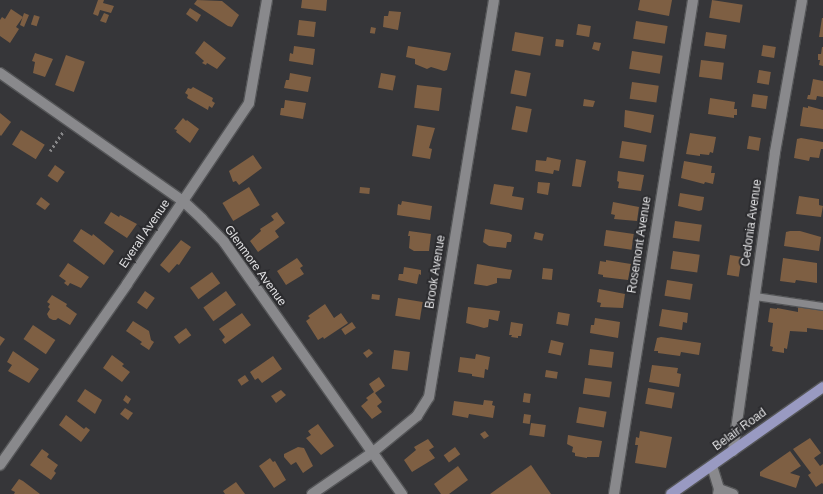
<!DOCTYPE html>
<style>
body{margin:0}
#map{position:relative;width:823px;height:494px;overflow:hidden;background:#363639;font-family:Arial,sans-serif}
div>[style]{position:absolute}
.building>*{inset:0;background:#7e5f43;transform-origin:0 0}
.path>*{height:2.5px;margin-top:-1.25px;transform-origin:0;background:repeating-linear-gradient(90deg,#88888a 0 2px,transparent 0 5px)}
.roads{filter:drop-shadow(1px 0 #545557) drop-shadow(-1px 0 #545557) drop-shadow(0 1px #545557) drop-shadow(0 -1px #545557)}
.service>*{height:7px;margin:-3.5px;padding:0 3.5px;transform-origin:3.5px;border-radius:3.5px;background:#89898c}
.minor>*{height:10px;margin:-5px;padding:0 5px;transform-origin:5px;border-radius:5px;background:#89898c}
.tertiary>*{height:10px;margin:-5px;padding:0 5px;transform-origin:5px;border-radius:5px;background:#89898c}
.primary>*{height:10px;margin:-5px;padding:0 5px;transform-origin:5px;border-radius:5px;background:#999ac2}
span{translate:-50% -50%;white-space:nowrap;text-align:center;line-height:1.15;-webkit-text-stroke:4px #2c2c2f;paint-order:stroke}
.street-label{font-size:12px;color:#e1e1e3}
</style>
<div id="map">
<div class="building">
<div style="clip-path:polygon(98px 0,104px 0,103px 3px,114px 6px,111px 13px,100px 10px,98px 16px,93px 14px)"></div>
<div style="clip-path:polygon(197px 0,222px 1px,239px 15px,232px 27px,228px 26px,194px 4px)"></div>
<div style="clip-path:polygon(302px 0,327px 0,326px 11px,301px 8px)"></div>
<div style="clip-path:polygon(640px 0,672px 0,669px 16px,638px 10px)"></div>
<div style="left:712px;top:0;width:31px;height:18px;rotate:9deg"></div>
<div style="clip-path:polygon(190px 8px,201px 15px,197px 22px,186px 14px)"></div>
<div style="clip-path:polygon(11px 9px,23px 17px,16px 27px,19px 29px,10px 43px,0 36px,0 20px,2px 17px,5px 19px)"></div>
<div style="clip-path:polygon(389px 11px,401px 12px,398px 30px,383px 27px,384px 16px,388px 16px)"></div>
<div style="clip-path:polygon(24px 13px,29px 15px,24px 27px,20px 25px)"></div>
<div style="clip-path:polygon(104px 13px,109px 15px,106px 23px,100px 21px)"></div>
<div style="left:34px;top:15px;width:6px;height:10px;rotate:18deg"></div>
<div style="clip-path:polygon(822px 18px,823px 18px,823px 37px,819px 37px)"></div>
<div style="left:299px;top:20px;width:17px;height:15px;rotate:7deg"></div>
<div style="left:636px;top:21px;width:32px;height:18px;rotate:9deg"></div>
<div style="left:578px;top:24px;width:13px;height:11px;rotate:9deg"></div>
<div style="left:371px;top:27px;width:5px;height:6px;rotate:11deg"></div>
<div style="left:515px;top:32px;width:29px;height:19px;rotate:10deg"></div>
<div style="left:706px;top:32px;width:21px;height:14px;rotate:8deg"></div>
<div style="left:556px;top:39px;width:8px;height:7px;rotate:7deg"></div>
<div style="clip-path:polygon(204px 41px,226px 58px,217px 69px,207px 63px,206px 65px,202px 63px,204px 61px,195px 53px)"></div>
<div style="clip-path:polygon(594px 42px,601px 43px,599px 51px,592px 49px)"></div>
<div style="left:763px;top:45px;width:13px;height:11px;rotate:9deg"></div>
<div style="clip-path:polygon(294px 46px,315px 49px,313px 65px,289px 61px,290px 53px,293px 54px)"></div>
<div style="clip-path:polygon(408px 46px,451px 53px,447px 70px,444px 71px,431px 67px,427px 69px,415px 64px,415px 59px,406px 57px)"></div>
<div style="clip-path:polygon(822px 47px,823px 47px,823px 66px,819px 65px,820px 60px,818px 60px,818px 54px,821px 54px)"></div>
<div style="left:632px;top:51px;width:31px;height:18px;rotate:9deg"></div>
<div style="clip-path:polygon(35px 53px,53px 59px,45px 77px,33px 73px,35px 62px,32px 61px)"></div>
<div style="left:66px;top:55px;width:20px;height:32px;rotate:20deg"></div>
<div style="left:701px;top:60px;width:23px;height:17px;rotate:7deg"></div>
<div style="left:515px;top:70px;width:16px;height:24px;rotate:11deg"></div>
<div style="left:759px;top:70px;width:12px;height:13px;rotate:9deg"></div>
<div style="clip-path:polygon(290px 73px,311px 77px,308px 92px,284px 88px,286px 80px,289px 80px)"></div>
<div style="left:381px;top:73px;width:15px;height:15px;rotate:11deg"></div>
<div style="clip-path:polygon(813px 79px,823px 81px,823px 97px,817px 96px,816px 100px,807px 99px,808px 95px,810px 95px)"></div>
<div style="left:632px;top:82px;width:27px;height:17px;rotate:8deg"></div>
<div style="left:417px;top:85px;width:25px;height:23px;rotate:7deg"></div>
<div style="clip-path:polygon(193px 87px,213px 98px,212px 101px,215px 103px,212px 108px,209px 106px,208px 110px,187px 98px,188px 95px,185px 93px,188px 88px,191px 89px)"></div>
<div style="left:753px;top:94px;width:15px;height:13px;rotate:8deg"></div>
<div style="clip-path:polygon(710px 98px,735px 102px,734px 109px,737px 109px,737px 115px,734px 115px,734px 118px,708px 114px)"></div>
<div style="clip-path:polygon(584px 99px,595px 101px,593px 107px,583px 106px)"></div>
<div style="clip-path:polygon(285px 100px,306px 103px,303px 119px,280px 115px,281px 108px,284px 108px)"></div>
<div style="left:516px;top:106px;width:16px;height:24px;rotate:11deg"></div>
<div style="clip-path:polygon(808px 106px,823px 110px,823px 129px,800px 126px,803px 107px,808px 108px)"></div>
<div style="clip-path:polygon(625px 110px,654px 115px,651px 133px,624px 127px)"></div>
<div style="clip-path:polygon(0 113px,11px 122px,1px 136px,0 135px)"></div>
<div style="clip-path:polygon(183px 118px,186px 121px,187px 120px,199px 129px,190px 143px,176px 132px,177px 130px,174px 129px)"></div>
<div style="clip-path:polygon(417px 125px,435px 128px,429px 148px,432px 149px,430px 159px,412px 156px)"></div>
<div style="left:21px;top:130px;width:28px;height:17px;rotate:32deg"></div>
<div style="clip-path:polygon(690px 133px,716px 137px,713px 153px,710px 152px,709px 155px,700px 154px,700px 156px,686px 154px)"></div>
<div style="left:749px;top:136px;width:12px;height:13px;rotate:9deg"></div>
<div style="clip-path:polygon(801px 138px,823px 142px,823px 149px,821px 149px,819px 158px,810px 157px,809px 161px,794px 158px,797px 139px)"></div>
<div style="left:622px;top:141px;width:25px;height:17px;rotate:9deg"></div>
<div style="clip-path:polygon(253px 155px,262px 168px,239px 185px,236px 181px,233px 182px,229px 171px)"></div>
<div style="clip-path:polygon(547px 157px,561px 160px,559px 171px,554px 170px,553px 174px,535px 171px,536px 160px,546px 161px)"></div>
<div style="clip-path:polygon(576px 159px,586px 161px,581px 187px,572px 186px)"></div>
<div style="clip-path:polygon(684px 161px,712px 166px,711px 173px,715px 173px,713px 184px,705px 182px,704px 184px,681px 178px)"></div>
<div style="left:55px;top:165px;width:12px;height:13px;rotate:35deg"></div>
<div style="clip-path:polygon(618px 171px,644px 175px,641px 191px,618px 188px,619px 182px,617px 181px)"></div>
<div style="clip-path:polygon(538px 182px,550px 183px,548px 195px,537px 193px)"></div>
<div style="clip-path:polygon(494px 184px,514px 187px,512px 196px,524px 198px,522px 210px,490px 204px)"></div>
<div style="left:249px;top:187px;width:21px;height:31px;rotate:59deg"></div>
<div style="left:360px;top:187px;width:10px;height:6px;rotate:6deg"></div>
<div style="clip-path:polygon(680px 193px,704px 197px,702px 210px,699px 211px,678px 206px)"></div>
<div style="clip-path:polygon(799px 196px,819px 199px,819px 205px,823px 206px,821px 217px,796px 214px)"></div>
<div style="clip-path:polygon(41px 197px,50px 204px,45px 210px,36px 204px)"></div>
<div style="clip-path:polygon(402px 201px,432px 206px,430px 220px,397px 215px,398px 204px,401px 205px)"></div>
<div style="clip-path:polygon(613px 202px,639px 207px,637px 221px,614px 219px,615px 215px,611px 214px)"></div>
<div style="clip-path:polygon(111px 212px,119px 217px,120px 215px,137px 224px,127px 238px,104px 223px)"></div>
<div style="clip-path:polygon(277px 212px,285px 223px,275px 231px,279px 237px,258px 252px,250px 241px,261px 231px,260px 229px,274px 220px,271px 216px)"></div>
<div style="left:675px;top:221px;width:27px;height:17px;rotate:8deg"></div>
<div style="clip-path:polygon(81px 229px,92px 236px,93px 234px,114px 251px,104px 265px,73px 241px)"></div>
<div style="clip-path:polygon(485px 229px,509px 233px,512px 235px,511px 242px,507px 242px,506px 248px,489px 246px,483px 242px)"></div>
<div style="left:606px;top:230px;width:28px;height:16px;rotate:8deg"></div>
<div style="clip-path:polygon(409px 231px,431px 234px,429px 251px,414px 251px,409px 248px,410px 236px,408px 236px)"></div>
<div style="clip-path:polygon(790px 231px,800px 231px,821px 237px,819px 251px,784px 246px,786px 232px)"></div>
<div style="left:535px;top:232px;width:9px;height:7px;rotate:13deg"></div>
<div style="clip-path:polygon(181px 240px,191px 247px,179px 265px,177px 264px,169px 273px,160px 265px)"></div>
<div style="left:673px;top:251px;width:27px;height:18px;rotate:8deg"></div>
<div style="left:730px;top:255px;width:12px;height:20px;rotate:9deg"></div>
<div style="clip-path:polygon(297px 258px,303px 266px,300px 268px,304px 274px,286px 285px,277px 271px)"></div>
<div style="clip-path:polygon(783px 258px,817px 263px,817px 283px,796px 280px,795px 283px,780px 281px)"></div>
<div style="clip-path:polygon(606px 260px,631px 264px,628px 280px,603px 277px,603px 275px,598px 274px,600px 261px,606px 262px)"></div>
<div style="clip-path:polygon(68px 263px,89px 277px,81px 288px,70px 283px,68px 286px,64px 283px,66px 281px,59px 276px)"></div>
<div style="clip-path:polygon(477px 264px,512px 270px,510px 279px,497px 278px,497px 283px,487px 286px,474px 284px)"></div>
<div style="clip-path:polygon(404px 267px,421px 270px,421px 275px,419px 274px,417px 284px,398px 280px,399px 274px,403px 274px)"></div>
<div style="left:543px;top:268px;width:10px;height:11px;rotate:6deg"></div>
<div style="left:212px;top:272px;width:14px;height:27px;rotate:54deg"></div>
<div style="left:667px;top:280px;width:26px;height:16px;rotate:9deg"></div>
<div style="clip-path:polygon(599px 289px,625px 294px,623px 308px,600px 307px,601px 303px,597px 302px)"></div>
<div style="left:145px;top:291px;width:12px;height:14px;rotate:35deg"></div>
<div style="left:226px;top:291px;width:17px;height:28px;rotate:54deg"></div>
<div style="left:372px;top:294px;width:8px;height:5px;rotate:7deg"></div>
<div style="clip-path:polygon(52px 295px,67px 304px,66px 306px,77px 314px,70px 325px,58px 318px,56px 320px,53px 320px,49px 318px,47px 314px,50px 309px,48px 307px,50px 304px,47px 302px)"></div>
<div style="left:398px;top:298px;width:25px;height:18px;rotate:9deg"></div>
<div style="clip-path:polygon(325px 304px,334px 318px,341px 313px,348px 323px,324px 339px,323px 337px,318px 340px,306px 321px,310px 318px,308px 316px)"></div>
<div style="clip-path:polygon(468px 307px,500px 311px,498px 321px,489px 319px,488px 327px,484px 328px,466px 323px)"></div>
<div style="clip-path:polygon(798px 307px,823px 310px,823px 330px,807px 328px,807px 332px,790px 331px,787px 349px,784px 348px,784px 353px,772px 351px,773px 347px,770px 346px,773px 323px,768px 322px,770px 308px,777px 309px,777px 308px,798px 312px)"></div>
<div style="clip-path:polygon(662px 309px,688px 313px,687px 323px,683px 322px,682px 330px,659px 326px)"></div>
<div style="left:558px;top:312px;width:12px;height:12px;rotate:9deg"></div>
<div style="clip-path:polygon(242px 313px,251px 325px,225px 344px,222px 340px,225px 337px,219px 329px)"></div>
<div style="clip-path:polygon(595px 318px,620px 322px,618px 338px,590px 333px,591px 325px,594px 325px)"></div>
<div style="clip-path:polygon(133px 321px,149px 331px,151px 340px,154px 342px,149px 350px,140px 344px,142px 342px,126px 331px)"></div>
<div style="left:352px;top:322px;width:7px;height:13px;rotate:56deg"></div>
<div style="clip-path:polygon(511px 322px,523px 324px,521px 336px,518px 336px,518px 338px,511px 337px,512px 335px,509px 335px)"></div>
<div style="left:33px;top:325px;width:27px;height:17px;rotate:34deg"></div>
<div style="left:186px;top:328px;width:9px;height:15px;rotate:54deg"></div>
<div style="clip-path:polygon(0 336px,5px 339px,0 346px)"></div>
<div style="clip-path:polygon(661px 337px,701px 343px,699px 355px,681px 352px,680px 356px,658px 353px,658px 351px,654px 351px,657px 338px)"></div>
<div style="left:551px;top:340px;width:13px;height:13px;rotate:13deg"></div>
<div style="clip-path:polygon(369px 349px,373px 353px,367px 358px,363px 353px)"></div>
<div style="left:590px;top:349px;width:24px;height:16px;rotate:7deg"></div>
<div style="left:394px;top:350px;width:16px;height:19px;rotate:7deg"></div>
<div style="clip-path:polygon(13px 351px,39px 369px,29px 383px,8px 371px,12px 365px,7px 362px)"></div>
<div style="clip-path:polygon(476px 354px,490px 357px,488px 370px,485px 369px,484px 378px,472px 376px,472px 374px,458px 372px,460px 357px,475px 359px)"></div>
<div style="clip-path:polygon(112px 355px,124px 364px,122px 366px,130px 372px,122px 382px,103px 368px)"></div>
<div style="clip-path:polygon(273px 356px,282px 369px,262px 383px,258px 378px,255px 380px,250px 372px)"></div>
<div style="clip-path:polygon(652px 365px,678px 368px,677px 373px,681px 374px,679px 387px,649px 382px)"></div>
<div style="left:546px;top:370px;width:12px;height:7px;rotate:9deg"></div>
<div style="left:245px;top:375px;width:7px;height:9px;rotate:56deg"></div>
<div style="clip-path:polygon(379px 377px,385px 386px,375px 393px,382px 402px,377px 406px,382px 412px,372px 419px,361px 406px,368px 400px,366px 398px,374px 392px,369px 384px)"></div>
<div style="left:585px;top:378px;width:27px;height:16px;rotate:8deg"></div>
<div style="left:648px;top:388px;width:27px;height:16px;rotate:10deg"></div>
<div style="clip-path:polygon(85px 389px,102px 400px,95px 414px,77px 401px)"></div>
<div style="clip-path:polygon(281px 390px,286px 395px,276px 403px,271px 396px)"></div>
<div style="left:524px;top:393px;width:7px;height:9px;rotate:8deg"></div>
<div style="clip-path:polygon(126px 395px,131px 399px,128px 404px,123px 400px)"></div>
<div style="clip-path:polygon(484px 400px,493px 401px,492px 405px,495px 406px,493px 418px,469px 414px,468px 418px,452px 415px,454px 401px,483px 405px)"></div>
<div style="left:579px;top:407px;width:28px;height:16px;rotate:10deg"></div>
<div style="clip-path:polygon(125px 408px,133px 413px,128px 420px,120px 414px)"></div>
<div style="left:524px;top:414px;width:7px;height:9px;rotate:8deg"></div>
<div style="clip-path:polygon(66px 415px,84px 429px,86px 427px,90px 430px,81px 442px,59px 425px)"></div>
<div style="left:531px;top:423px;width:15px;height:12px;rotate:8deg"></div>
<div style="clip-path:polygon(318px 424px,334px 446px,321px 455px,306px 438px,311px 435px,308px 431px)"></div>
<div style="clip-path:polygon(485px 431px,489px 436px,484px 439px,480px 434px)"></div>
<div style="clip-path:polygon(640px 431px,672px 437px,666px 468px,635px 463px,638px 445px,635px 445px,636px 437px,639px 438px)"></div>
<div style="clip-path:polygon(568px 435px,602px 441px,599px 457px,587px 457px,587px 458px,575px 456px,575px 453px,572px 452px,573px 447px,567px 444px)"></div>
<div style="clip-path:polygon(810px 438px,821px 453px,814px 458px,820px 466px,823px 464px,823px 484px,822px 483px,816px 487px,808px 475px,811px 473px,793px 449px)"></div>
<div style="clip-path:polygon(428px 439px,434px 447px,429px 450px,435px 458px,412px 472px,404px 460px,416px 450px,414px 447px)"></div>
<div style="clip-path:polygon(298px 447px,304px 448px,313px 466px,303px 473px,296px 462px,291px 465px,284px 457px,284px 454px)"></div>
<div style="left:455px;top:447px;width:9px;height:14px;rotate:54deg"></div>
<div style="clip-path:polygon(42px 449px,49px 454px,47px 457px,58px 465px,54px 471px,56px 473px,51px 480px,30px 465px)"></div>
<div style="clip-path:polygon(790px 451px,801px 466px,790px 473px,800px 476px,796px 488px,760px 476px,760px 472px)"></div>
<div style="clip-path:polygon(270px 458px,273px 462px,275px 461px,286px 480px,274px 488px,259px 466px)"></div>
<div style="clip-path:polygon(531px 465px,551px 494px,490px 494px)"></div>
<div style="clip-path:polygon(458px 466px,468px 480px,449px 494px,441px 494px,434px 484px)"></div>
<div style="clip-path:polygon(19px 479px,23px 481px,40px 494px,14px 494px,15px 492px,11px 490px)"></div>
<div style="clip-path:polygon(236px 482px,245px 494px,225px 494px,223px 491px)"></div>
</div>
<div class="path">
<div style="left:50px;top:151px;width:25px;rotate:-56deg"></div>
</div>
<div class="roads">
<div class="service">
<div style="left:755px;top:296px;width:69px;rotate:8.4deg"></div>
</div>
<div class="minor">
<div style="left:733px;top:451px;width:302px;rotate:-82deg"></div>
<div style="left:775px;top:152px;width:154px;rotate:-79.9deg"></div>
<div style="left:0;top:465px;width:221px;rotate:-54.9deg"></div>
<div style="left:127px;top:284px;width:218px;rotate:-56deg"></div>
<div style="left:249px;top:103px;width:105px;rotate:-80.1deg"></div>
<div style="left:712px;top:466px;width:24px;rotate:73deg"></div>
<div style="left:719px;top:489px;width:5px;rotate:101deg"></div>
<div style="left:719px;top:489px;width:15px;rotate:20deg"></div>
<div style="left:312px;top:494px;width:74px;rotate:-34.5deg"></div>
<div style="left:373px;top:452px;width:57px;rotate:-39.3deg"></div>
<div style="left:417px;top:416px;width:22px;rotate:-58deg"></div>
<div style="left:429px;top:397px;width:402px;rotate:-80.7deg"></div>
<div style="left:614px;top:494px;width:500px;rotate:-80.91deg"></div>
</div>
<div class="tertiary">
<div style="left:0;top:73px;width:223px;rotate:35deg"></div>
<div style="left:183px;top:201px;width:26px;rotate:43deg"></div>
<div style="left:202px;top:219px;width:32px;rotate:46deg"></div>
<div style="left:224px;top:242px;width:309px;rotate:54.8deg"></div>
</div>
<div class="primary">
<div style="left:671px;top:494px;width:186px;rotate:-35.1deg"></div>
</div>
</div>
<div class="street-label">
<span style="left:752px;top:223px;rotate:-82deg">Cedonia Avenue</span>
<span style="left:145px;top:234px;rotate:-56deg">Everall Avenue</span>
<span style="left:640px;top:245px;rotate:-81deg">Rosemont Avenue</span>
<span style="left:255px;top:266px;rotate:54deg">Glenmore Avenue</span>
<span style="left:436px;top:272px;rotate:-81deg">Brook Avenue</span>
<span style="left:740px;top:430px;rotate:-36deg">Belair Road</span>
</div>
</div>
